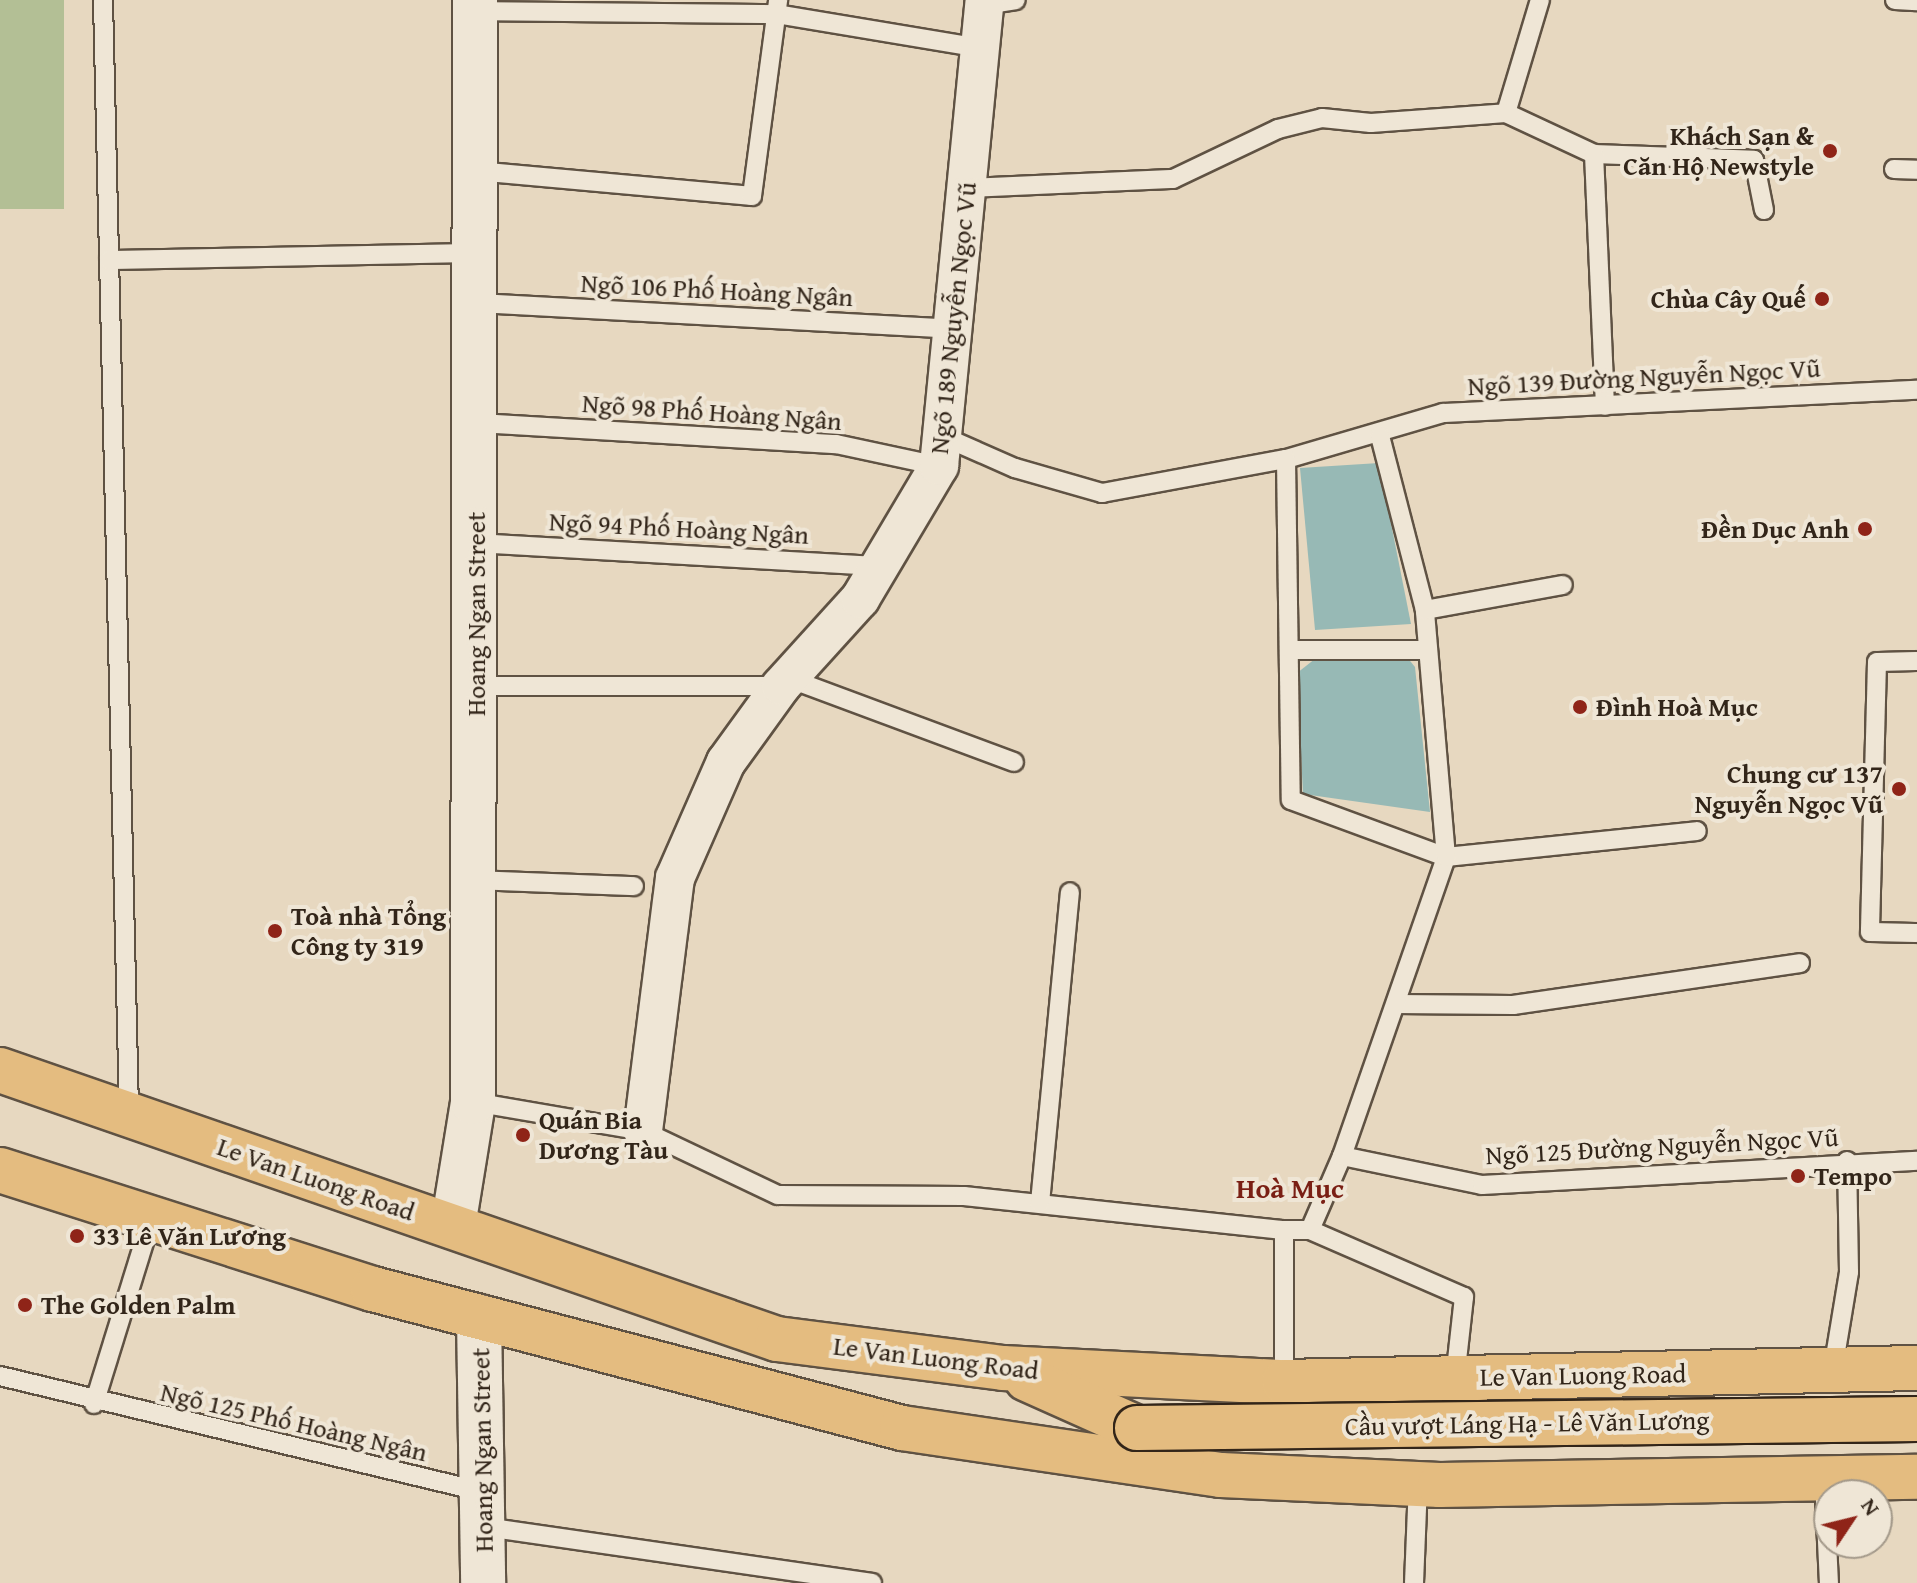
<!DOCTYPE html>
<meta charset="utf-8">
<style>
body{margin:0}
#map{position:relative;width:1917px;height:1583px;overflow:hidden;background:#e7d8c0;font-family:"Gentium Book Plus",serif}
div>[style]{position:absolute}
.green>*{inset:0;background:#b3bf95;transform-origin:0 0}
.water>*{inset:0;background:#97b9b5}
.roads{filter:drop-shadow(2px 0 #5f5243) drop-shadow(-2px 0 #5f5243) drop-shadow(0 2px #5f5243) drop-shadow(0 -2px #5f5243)}
.service>*{height:18px;margin:-9px;padding:0 9px;transform-origin:9px;border-radius:9px;background:#efe6d6}
.minor>*{height:38px;margin:-19px;padding:0 19px;transform-origin:19px;border-radius:19px;background:#efe6d6}
.tertiary>*{height:44px;margin:-22px;padding:0 22px;transform-origin:22px;border-radius:22px;background:#efe6d6}
.primary>*{height:44px;margin:-22px;padding:0 22px;transform-origin:22px;border-radius:22px;background:#e4bc80}
.bridges{filter:drop-shadow(2px 0 #322519) drop-shadow(-2px 0 #322519) drop-shadow(0 2px #322519) drop-shadow(0 -2px #322519)}
.primary-bridge>*{height:44px;margin:-22px;padding:0 22px;transform-origin:22px;border-radius:22px;background:#e4bc80}
.dots>*{width:22px;height:22px;translate:-50% -50%;box-sizing:border-box;border:4px solid #efe6d6;border-radius:50%}
span{translate:-50% -50%;white-space:nowrap;text-align:center;line-height:1.15;-webkit-text-stroke:8px #efe6d6;paint-order:stroke}
.poi-label{font-size:26px;color:#322519;font-weight:700}
.right{translate:-100% -50%;text-align:right}
.left{translate:0 -50%;text-align:left}
.street-label{font-size:26px;color:#322519}
.neighbourhood-label{font-size:28px;color:#7a1f14;font-weight:700}
.north{position:absolute;left:1813px;top:1479px;width:80px;height:80px;box-sizing:border-box;background:#efe6d6;border:2px solid #a3998a;border-radius:50%;rotate:55deg;font-size:22px;font-weight:700;line-height:32px;text-align:center;color:#322519}
.north::after{content:'';display:block;margin:auto;width:28px;height:36px;background:#8f2418;clip-path:polygon(50% 0,100% 100%,50% 72%,0 100%)}
</style>
<div id="map">
<div class="green">
<div style="left:0;top:0;width:64px;height:209px"></div>
</div>
<div class="water">
<div style="clip-path:polygon(1379px 463px,1411px 624px,1315px 630px,1300px 468px)"></div>
<div style="clip-path:polygon(1320px 655px,1406px 656px,1415px 667px,1430px 812px,1303px 794px,1297px 673px)"></div>
</div>
<div class="roads">
<div class="service">
<div style="left:103px;top:0;width:1113px;rotate:88.66deg"></div>
<div style="left:1895px;top:0;width:22px;rotate:3deg"></div>
<div style="left:985px;top:5px;width:31px;rotate:-9deg"></div>
<div style="left:475px;top:11px;width:302px;rotate:0.6deg"></div>
<div style="left:777px;top:14px;width:207px;rotate:9.5deg"></div>
<div style="left:1506px;top:113px;width:118px;rotate:-73.3deg"></div>
<div style="left:1594px;top:154px;width:160px;rotate:2.1deg"></div>
<div style="left:1754px;top:160px;width:51px;rotate:78.7deg"></div>
<div style="left:1894px;top:169px;width:23px;rotate:2deg"></div>
<div style="left:477px;top:171px;width:276px;rotate:5.2deg"></div>
<div style="left:752px;top:196px;width:198px;rotate:-82.4deg"></div>
<div style="left:966px;top:188px;width:207px;rotate:-2.5deg"></div>
<div style="left:1173px;top:179px;width:116px;rotate:-25.5deg"></div>
<div style="left:1278px;top:129px;width:45px;rotate:-14deg"></div>
<div style="left:1322px;top:118px;width:49px;rotate:5.8deg"></div>
<div style="left:1371px;top:123px;width:135px;rotate:-4.2deg"></div>
<div style="left:1506px;top:113px;width:97px;rotate:25deg"></div>
<div style="left:1594px;top:154px;width:252px;rotate:87.5deg"></div>
<div style="left:109px;top:260px;width:365px;rotate:-1.1deg"></div>
<div style="left:478px;top:303px;width:475px;rotate:3.1deg"></div>
<div style="left:479px;top:423px;width:358px;rotate:3.4deg"></div>
<div style="left:836px;top:444px;width:105px;rotate:12.1deg"></div>
<div style="left:942px;top:436px;width:80px;rotate:23.7deg"></div>
<div style="left:1015px;top:468px;width:91px;rotate:16deg"></div>
<div style="left:1102px;top:493px;width:187px;rotate:-10.5deg"></div>
<div style="left:1286px;top:459px;width:164px;rotate:-16.3deg"></div>
<div style="left:1443px;top:413px;width:475px;rotate:-2.8deg"></div>
<div style="left:1286px;top:459px;width:341px;rotate:89.2deg"></div>
<div style="left:1291px;top:800px;width:165px;rotate:20.2deg"></div>
<div style="left:1446px;top:857px;width:252px;rotate:-5.9deg"></div>
<div style="left:476px;top:543px;width:405px;rotate:3.3deg"></div>
<div style="left:1425px;top:610px;width:140px;rotate:-10.3deg"></div>
<div style="left:1291px;top:650px;width:137px"></div>
<div style="left:1917px;top:661px;width:40px;rotate:178.6deg"></div>
<div style="left:1877px;top:662px;width:270px;rotate:91.5deg"></div>
<div style="left:1870px;top:932px;width:47px;rotate:1.2deg"></div>
<div style="left:788px;top:678px;width:241px;rotate:20.4deg"></div>
<div style="left:475px;top:686px;width:305px"></div>
<div style="left:475px;top:880px;width:159px;rotate:2.2deg"></div>
<div style="left:1396px;top:1004px;width:117px;rotate:0.5deg"></div>
<div style="left:1513px;top:1005px;width:290px;rotate:-8.3deg"></div>
<div style="left:473px;top:1102px;width:172px;rotate:9.7deg"></div>
<div style="left:643px;top:1131px;width:149px;rotate:25.4deg"></div>
<div style="left:778px;top:1195px;width:186px;rotate:0.3deg"></div>
<div style="left:964px;top:1196px;width:322px;rotate:6.1deg"></div>
<div style="left:1284px;top:1230px;width:26px"></div>
<div style="left:1310px;top:1230px;width:81px;rotate:-66.6deg"></div>
<div style="left:1342px;top:1156px;width:143px;rotate:11.7deg"></div>
<div style="left:1482px;top:1185px;width:436px;rotate:-3.2deg"></div>
<div style="left:1342px;top:1156px;width:317px;rotate:-70.8deg"></div>
<div style="left:1446px;top:857px;width:248px;rotate:-94.9deg"></div>
<div style="left:1425px;top:610px;width:180px;rotate:-104.5deg"></div>
<div style="left:1040px;top:1203px;width:312px;rotate:-84.5deg"></div>
<div style="left:1284px;top:1230px;width:152px;rotate:90deg"></div>
<div style="left:1310px;top:1230px;width:168px;rotate:23.5deg"></div>
<div style="left:1464px;top:1297px;width:81px;rotate:96.3deg"></div>
<div style="left:1833px;top:1369px;width:98px;rotate:-80.6deg"></div>
<div style="left:1849px;top:1272px;width:111px;rotate:-91deg"></div>
<div style="left:0;top:1376px;width:497px;rotate:13.5deg"></div>
<div style="left:94px;top:1404px;width:196px;rotate:-72.8deg"></div>
<div style="left:1824px;top:1478px;width:105px;rotate:87.3deg"></div>
<div style="left:485px;top:1527px;width:391px;rotate:8.2deg"></div>
<div style="left:1414px;top:1583px;width:98px;rotate:-87.7deg"></div>
</div>
<div class="minor">
<div style="left:643px;top:1131px;width:255px;rotate:-82.8deg"></div>
<div style="left:675px;top:878px;width:127px;rotate:-66.3deg"></div>
<div style="left:726px;top:762px;width:94px;rotate:-54.1deg"></div>
<div style="left:781px;top:686px;width:118px;rotate:-47.8deg"></div>
<div style="left:860px;top:599px;width:155px;rotate:-59.3deg"></div>
<div style="left:939px;top:466px;width:468px;rotate:-84.4deg"></div>
</div>
<div class="tertiary">
<div style="left:453px;top:1226px;width:126px;rotate:-80.8deg"></div>
<div style="left:473px;top:1102px;width:1102px;rotate:-89.9deg"></div>
<div style="left:479px;top:1317px;width:266px;rotate:89.1deg"></div>
</div>
<div class="primary">
<div style="left:0;top:1070px;width:822px;rotate:19.1deg"></div>
<div style="left:777px;top:1339px;width:228px;rotate:7.3deg"></div>
<div style="left:1003px;top:1368px;width:281px;rotate:2.9deg"></div>
<div style="left:1284px;top:1382px;width:633px;rotate:-1.27deg"></div>
<div style="left:0;top:1170px;width:392px;rotate:17.7deg"></div>
<div style="left:373px;top:1289px;width:547px;rotate:14.72deg"></div>
<div style="left:902px;top:1428px;width:322px;rotate:8.4deg"></div>
<div style="left:1221px;top:1475px;width:219px;rotate:2.6deg"></div>
<div style="left:1440px;top:1485px;width:477px;rotate:-1deg"></div>
<div style="left:1027px;top:1379px;width:120px;rotate:24deg"></div>
</div>
</div>
<div class="bridges">
<div class="primary-bridge">
<div style="left:1137px;top:1428px;width:780px;rotate:-0.66deg"></div>
</div>
</div>
<div class="dots">
<div style="left:1830px;top:151px;background:#8f2418"></div>
<div style="left:1822px;top:299px;background:#8f2418"></div>
<div style="left:1865px;top:529px;background:#8f2418"></div>
<div style="left:1580px;top:707px;background:#8f2418"></div>
<div style="left:1899px;top:789px;background:#8f2418"></div>
<div style="left:275px;top:931px;background:#8f2418"></div>
<div style="left:523px;top:1135px;background:#8f2418"></div>
<div style="left:1798px;top:1176px;background:#8f2418"></div>
<div style="left:77px;top:1236px;background:#8f2418"></div>
<div style="left:25px;top:1305px;background:#8f2418"></div>
</div>
<div class="poi-label">
<span class="right" style="left:1814px;top:151px">Khách Sạn &amp;<br>Căn Hộ Newstyle</span>
<span class="right" style="left:1806px;top:299px">Chùa Cây Quế</span>
<span class="right" style="left:1849px;top:529px">Đền Dục Anh</span>
<span class="left" style="left:1596px;top:707px">Đình Hoà Mục</span>
<span class="right" style="left:1883px;top:789px">Chung cư 137<br>Nguyễn Ngọc Vũ</span>
<span class="left" style="left:291px;top:931px">Toà nhà Tổng<br>Công ty 319</span>
<span class="left" style="left:539px;top:1135px">Quán Bia<br>Dương Tàu</span>
<span class="left" style="left:1814px;top:1176px">Tempo</span>
<span class="left" style="left:93px;top:1236px">33 Lê Văn Lương</span>
<span class="left" style="left:41px;top:1305px">The Golden Palm</span>
</div>
<div class="street-label">
<span style="left:717px;top:290px;rotate:3deg">Ngõ 106 Phố Hoàng Ngân</span>
<span style="left:953px;top:318px;rotate:-84deg">Ngõ 189 Nguyễn Ngọc Vũ</span>
<span style="left:1644px;top:377px;rotate:-3deg">Ngõ 139 Đường Nguyễn Ngọc Vũ</span>
<span style="left:712px;top:412px;rotate:4deg">Ngõ 98 Phố Hoàng Ngân</span>
<span style="left:679px;top:528px;rotate:3deg">Ngõ 94 Phố Hoàng Ngân</span>
<span style="left:476px;top:614px;rotate:-90deg">Hoang Ngan Street</span>
<span style="left:1662px;top:1146px;rotate:-3deg">Ngõ 125 Đường Nguyễn Ngọc Vũ</span>
<span style="left:316px;top:1179px;rotate:19deg">Le Van Luong Road</span>
<span style="left:936px;top:1358px;rotate:7deg">Le Van Luong Road</span>
<span style="left:1583px;top:1375px;rotate:-1deg">Le Van Luong Road</span>
<span style="left:294px;top:1422px;rotate:13deg">Ngõ 125 Phố Hoàng Ngân</span>
<span style="left:1527px;top:1423px;rotate:-1deg">Cầu vượt Láng Hạ - Lê Văn Lương</span>
<span style="left:482px;top:1450px;rotate:-91deg">Hoang Ngan Street</span>
</div>
<div class="neighbourhood-label">
<span style="left:1290px;top:1188px">Hoà Mục</span>
</div>
<div class="north">N</div>
</div>
